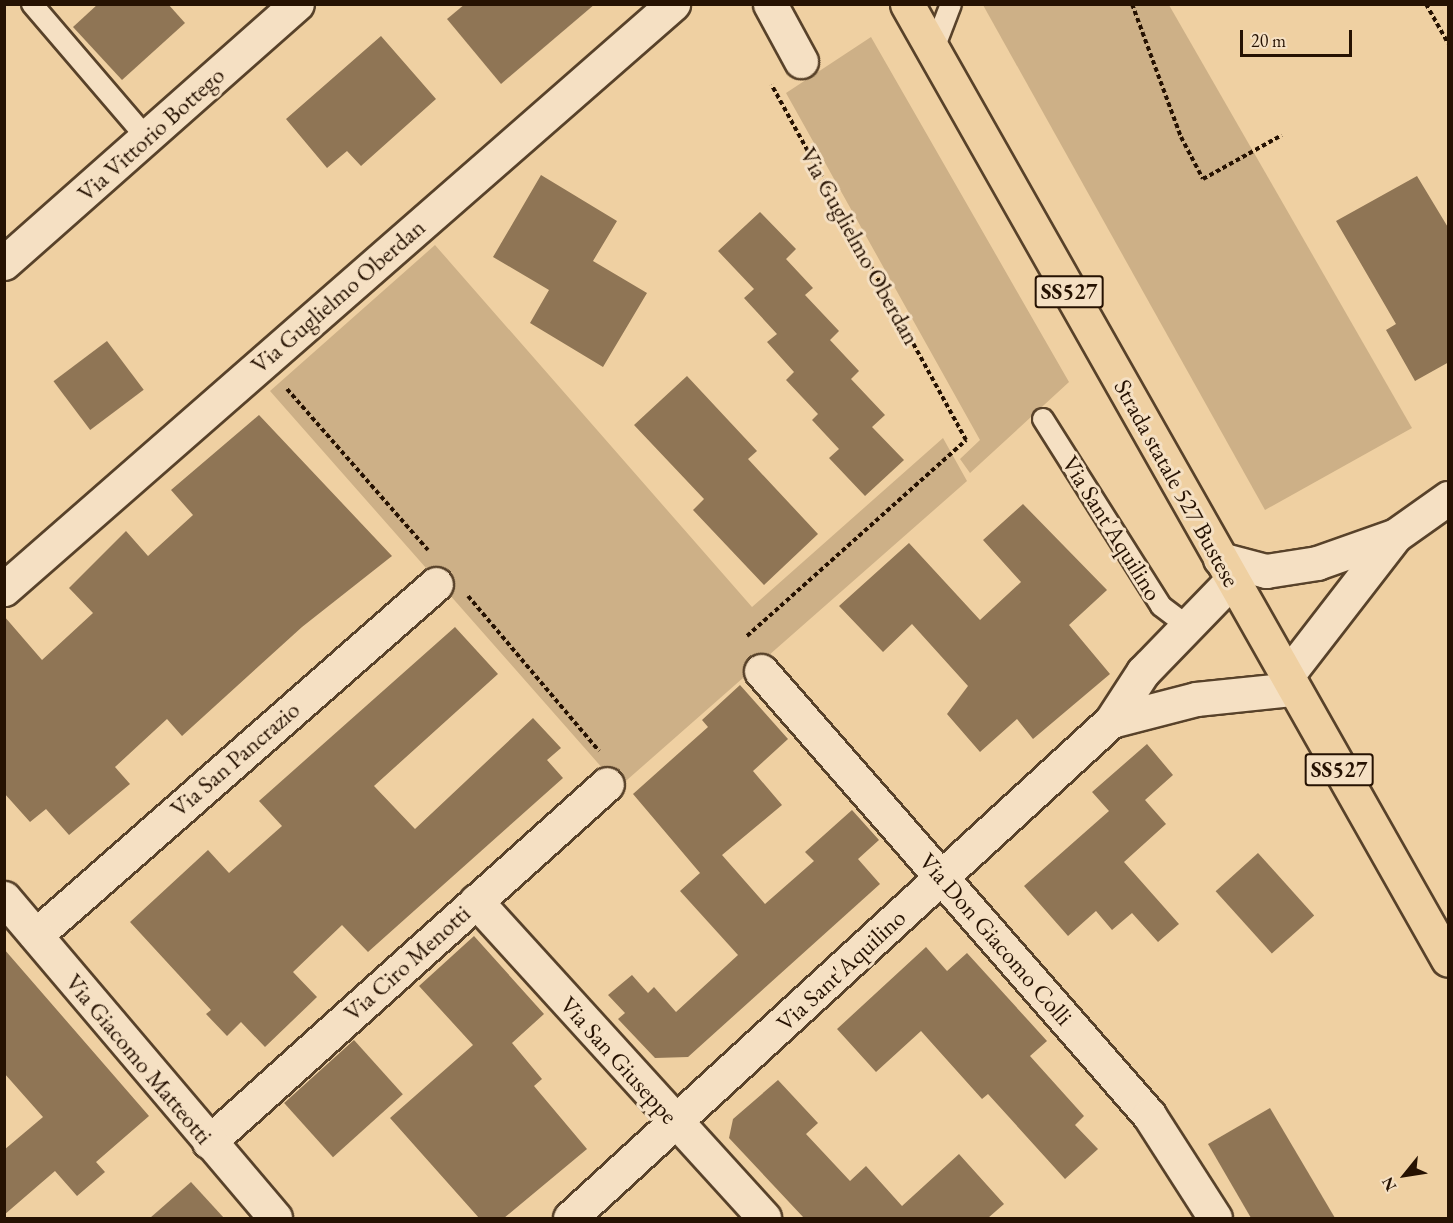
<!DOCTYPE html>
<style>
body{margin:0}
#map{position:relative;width:1453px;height:1223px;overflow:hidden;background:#efd0a2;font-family:"EB Garamond",serif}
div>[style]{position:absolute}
.green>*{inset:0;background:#cdb087}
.building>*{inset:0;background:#8f7555;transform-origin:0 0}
.path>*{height:4px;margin-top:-2px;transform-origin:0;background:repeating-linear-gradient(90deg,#261202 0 4.5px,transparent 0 7.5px)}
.roads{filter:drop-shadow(2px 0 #58422a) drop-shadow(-2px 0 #58422a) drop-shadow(0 2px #58422a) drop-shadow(0 -2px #58422a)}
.lane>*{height:20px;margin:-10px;padding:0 10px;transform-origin:10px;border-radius:10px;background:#f5e0c3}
.street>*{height:33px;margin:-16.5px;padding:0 16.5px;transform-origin:16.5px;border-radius:16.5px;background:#f5e0c3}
.secondary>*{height:33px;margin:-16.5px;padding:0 16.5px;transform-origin:16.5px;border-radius:16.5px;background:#f5e0c3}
.primary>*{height:33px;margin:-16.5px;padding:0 16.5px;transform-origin:16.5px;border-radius:16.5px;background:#efd0a2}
span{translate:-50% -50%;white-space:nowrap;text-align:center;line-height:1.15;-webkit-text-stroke:6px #f5e0c3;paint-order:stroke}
.shield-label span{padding:2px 4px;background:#f5e0c3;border:2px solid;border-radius:4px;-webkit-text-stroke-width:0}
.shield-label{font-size:22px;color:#261202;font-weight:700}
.street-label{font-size:24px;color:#261202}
.frame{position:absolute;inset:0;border:6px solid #261202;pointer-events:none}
.north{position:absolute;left:1375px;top:1145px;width:60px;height:60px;-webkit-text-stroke:4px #f5e0c3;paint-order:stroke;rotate:240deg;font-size:16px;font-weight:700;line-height:24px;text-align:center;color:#261202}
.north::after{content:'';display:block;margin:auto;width:21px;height:27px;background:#261202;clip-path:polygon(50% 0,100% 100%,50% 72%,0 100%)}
.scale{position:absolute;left:1240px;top:30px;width:112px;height:27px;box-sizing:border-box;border:3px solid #261202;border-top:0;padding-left:8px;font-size:18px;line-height:21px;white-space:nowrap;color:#261202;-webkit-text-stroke:4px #f5e0c3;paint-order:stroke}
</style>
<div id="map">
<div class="green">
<div style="clip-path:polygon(983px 5px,1169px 5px,1412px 428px,1265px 510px)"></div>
<div style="clip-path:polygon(871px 37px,1069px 382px,970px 473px,960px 459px,980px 440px,786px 93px)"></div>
<div style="clip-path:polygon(435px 245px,752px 607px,943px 438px,967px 481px,619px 787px,270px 391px)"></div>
</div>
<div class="building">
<div style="clip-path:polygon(98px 4px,168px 4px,185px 23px,122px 80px,73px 27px)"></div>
<div style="clip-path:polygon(465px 4px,595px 4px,501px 84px,447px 19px)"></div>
<div style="clip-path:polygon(381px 36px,436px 99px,361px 166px,347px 151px,327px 168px,286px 119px)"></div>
<div style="clip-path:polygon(541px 175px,617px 221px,593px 261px,647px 293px,603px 367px,530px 323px,549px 290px,493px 257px)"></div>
<div style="clip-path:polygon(1417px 176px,1449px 229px,1449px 362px,1415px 381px,1386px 330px,1396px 324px,1336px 221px)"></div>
<div style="clip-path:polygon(760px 212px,796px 249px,786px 259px,813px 288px,805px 295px,839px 331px,830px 340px,859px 371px,851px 379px,885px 415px,872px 427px,904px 460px,865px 496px,829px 458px,839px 449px,812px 420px,818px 414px,786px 380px,794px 372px,767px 342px,777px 334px,744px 298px,754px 289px,718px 251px)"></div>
<div style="left:107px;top:341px;width:61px;height:67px;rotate:53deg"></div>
<div style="clip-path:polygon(687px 376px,757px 451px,748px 459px,818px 534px,764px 585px,693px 510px,704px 499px,634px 425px)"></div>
<div style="clip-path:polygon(259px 415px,392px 556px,302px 627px,182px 736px,167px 719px,115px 767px,130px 784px,69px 835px,46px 809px,30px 822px,4px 793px,4px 616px,42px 660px,93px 613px,69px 588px,126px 531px,148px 556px,193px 515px,171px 490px)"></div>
<div style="clip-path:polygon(1023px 504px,1107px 590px,1069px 625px,1110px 674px,1033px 739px,1017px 719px,980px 752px,947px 714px,968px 686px,912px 624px,883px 652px,839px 606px,909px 543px,980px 620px,1021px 582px,983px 540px)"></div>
<div style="clip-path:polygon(455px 627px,498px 674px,374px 786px,415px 829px,533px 718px,561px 748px,547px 760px,563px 778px,368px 952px,342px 925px,293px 972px,317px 997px,265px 1047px,241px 1022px,227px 1036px,206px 1014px,211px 1010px,130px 922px,208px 850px,229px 873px,282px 826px,259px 801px)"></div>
<div style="clip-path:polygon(740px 685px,788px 739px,753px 771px,782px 805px,722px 855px,765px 904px,814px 861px,805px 852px,852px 810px,879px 840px,858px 859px,880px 884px,688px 1057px,655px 1058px,618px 1019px,625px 1013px,608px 995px,632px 975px,648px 993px,654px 987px,676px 1012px,738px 955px,680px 891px,700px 873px,633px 794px,708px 727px,702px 720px)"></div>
<div style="clip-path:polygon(1147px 744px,1173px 775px,1145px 800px,1166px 824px,1124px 862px,1179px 924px,1158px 942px,1132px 913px,1112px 930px,1096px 911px,1068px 936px,1024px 886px,1109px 811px,1092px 792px)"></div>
<div style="left:1258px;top:853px;width:84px;height:57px;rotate:48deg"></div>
<div style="clip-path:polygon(474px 936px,544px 1014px,512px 1043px,542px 1079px,534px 1086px,587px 1149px,504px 1218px,479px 1218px,390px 1118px,473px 1045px,419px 986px)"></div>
<div style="clip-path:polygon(926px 947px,947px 971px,967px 953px,1047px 1041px,1030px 1056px,1084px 1116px,1075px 1125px,1098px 1149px,1065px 1179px,988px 1094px,982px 1099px,921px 1031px,876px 1072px,837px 1029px)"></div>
<div style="clip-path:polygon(4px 949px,149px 1116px,96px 1162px,105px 1172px,77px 1196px,55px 1171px,4px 1215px,4px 1150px,43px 1117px,4px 1073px)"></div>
<div style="left:354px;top:1040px;width:73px;height:94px;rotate:48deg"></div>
<div style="clip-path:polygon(778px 1080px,818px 1123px,806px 1134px,850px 1181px,866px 1166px,902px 1206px,959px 1154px,1004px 1204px,988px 1218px,804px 1218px,729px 1138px,733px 1119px)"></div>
<div style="clip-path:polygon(1270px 1108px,1335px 1218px,1251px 1218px,1208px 1144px)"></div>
<div style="clip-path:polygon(191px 1182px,224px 1218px,150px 1218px)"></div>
</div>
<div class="path">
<div style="left:1132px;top:4px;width:142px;rotate:69.8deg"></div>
<div style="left:1181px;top:137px;width:47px;rotate:62.4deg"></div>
<div style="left:1203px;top:179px;width:90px;rotate:-29.1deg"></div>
<div style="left:1426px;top:4px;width:45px;rotate:60.6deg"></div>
<div style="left:287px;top:389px;width:214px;rotate:48.8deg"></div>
<div style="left:468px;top:596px;width:203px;rotate:49.8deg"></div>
<div style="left:747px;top:636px;width:294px;rotate:-41.8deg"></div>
<div style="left:966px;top:440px;width:405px;rotate:-118.7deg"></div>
</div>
<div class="roads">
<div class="lane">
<div style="left:32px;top:4px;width:177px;rotate:49.4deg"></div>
<div style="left:933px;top:51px;width:50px;rotate:-69deg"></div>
<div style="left:1043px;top:419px;width:221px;rotate:57.7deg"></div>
<div style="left:1161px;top:606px;width:36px;rotate:37deg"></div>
</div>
<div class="street">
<div style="left:770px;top:4px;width:65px;rotate:61.5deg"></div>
<div style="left:4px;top:263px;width:391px;rotate:-41.5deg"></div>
<div style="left:1220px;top:559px;width:48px;rotate:14.6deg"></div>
<div style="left:1266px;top:571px;width:52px;rotate:-8.9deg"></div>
<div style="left:1317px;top:563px;width:84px;rotate:-19.5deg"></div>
<div style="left:1396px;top:535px;width:64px;rotate:-35.4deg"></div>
<div style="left:4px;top:589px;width:889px;rotate:-41.17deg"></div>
<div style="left:761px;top:671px;width:590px;rotate:48.85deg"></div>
<div style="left:1149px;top:1115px;width:122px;rotate:57.3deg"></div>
<div style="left:1286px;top:677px;width:178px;rotate:-52.3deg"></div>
<div style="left:1111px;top:721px;width:88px;rotate:-14.5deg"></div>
<div style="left:1196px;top:699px;width:98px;rotate:-5.9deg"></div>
<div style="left:476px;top:901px;width:428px;rotate:47.7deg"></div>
<div style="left:36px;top:935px;width:532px;rotate:-41.27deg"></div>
<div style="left:209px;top:1142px;width:535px;rotate:-41.97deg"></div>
<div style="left:570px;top:1218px;width:735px;rotate:-42.57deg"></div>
<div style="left:1111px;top:721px;width:59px;rotate:-56.9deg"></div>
<div style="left:1143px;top:672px;width:128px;rotate:-45.9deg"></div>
</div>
<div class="secondary">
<div style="left:4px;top:898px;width:419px;rotate:49.7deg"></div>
</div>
<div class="primary">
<div style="left:907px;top:4px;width:1098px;rotate:60.49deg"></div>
</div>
</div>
<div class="shield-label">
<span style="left:1069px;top:292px">SS527</span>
<span style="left:1339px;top:770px">SS527</span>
</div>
<div class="street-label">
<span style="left:151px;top:134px;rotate:-42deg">Via Vittorio Bottego</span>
<span style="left:860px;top:246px;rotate:61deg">Via Guglielmo Oberdan</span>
<span style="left:338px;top:296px;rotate:-41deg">Via Guglielmo Oberdan</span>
<span style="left:1177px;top:483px;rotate:61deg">Strada statale 527 Bustese</span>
<span style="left:1112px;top:528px;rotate:58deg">Via Sant'Aquilino</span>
<span style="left:235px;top:759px;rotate:-41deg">Via San Pancrazio</span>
<span style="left:996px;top:939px;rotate:49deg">Via Don Giacomo Colli</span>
<span style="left:407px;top:963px;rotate:-42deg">Via Ciro Menotti</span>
<span style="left:841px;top:970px;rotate:-43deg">Via Sant'Aquilino</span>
<span style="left:139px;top:1059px;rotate:50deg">Via Giacomo Matteotti</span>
<span style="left:619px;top:1060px;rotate:48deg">Via San Giuseppe</span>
</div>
<div class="frame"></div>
<div class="north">N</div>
<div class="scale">20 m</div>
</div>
